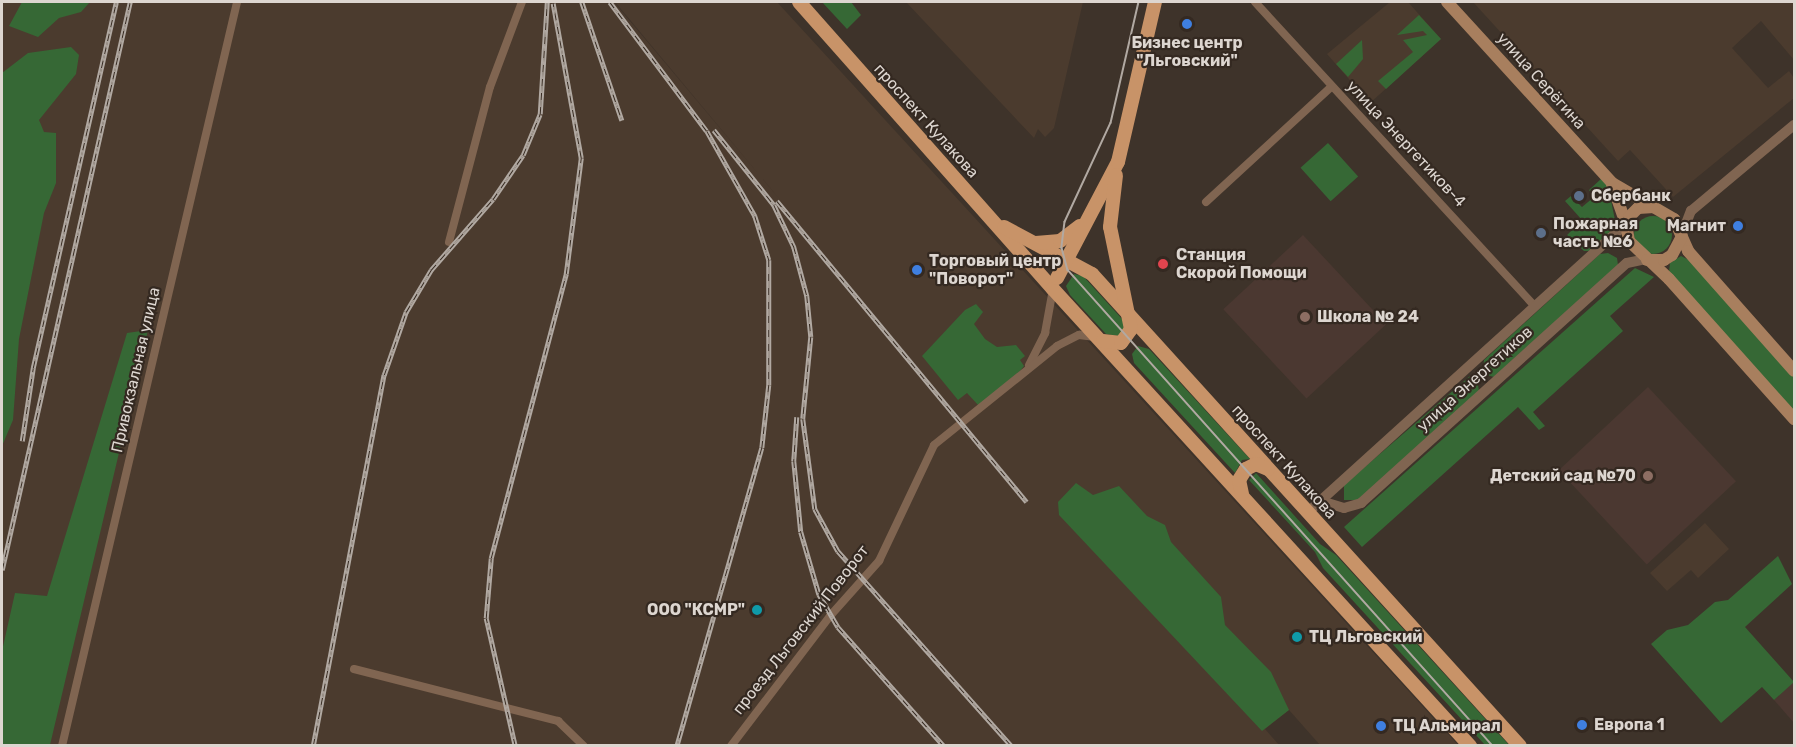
<!DOCTYPE html>
<meta charset="utf-8">
<style>
body{margin:0}
#map{position:relative;width:1796px;height:747px;overflow:hidden;background:#3e332a;font-family:Rubik,sans-serif}
div>[style]{position:absolute}
.built>*{inset:0;background:#4b3b2e}
.education>*{inset:0;background:#4b3831;transform-origin:0 0}
.green>*{inset:0;background:#366835;transform-origin:0 0}
.round{border-radius:50%}
.minor>*{height:8px;margin:-4px;padding:0 4px;transform-origin:4px;border-radius:4px;background:#806551}
.tertiary>*{height:10px;margin:-5px;padding:0 5px;transform-origin:5px;border-radius:5px;background:#806551}
.secondary>*{height:12px;margin:-6px;padding:0 6px;transform-origin:6px;border-radius:6px;background:#a87f5e}
.primary>*{height:14px;margin:-7px;padding:0 7px;transform-origin:7px;border-radius:7px;background:#c89368}
.tram>*{height:1.5px;margin:-0.75px;padding:0 0.75px;transform-origin:0.75px;border-radius:0.75px;background:#b1a9a2}
.rail>*{height:4.5px;margin-top:-2.25px;transform-origin:0;background:repeating-linear-gradient(90deg,#342921 0 7px,#b1a9a2 0 14px);box-sizing:border-box;border-block:2px solid #b1a9a2}
.dots>*{width:16px;height:16px;translate:-50% -50%;box-sizing:border-box;border:3px solid #342921;border-radius:50%}
span{translate:-50% -50%;white-space:nowrap;text-align:center;line-height:1.15;-webkit-text-stroke:4.5px #342921;paint-order:stroke}
.poi-label{font-size:16px;color:#ddd6d0;font-weight:700}
.left{translate:0 -50%;text-align:left}
.right{translate:-100% -50%;text-align:right}
.street-label{font-size:16px;color:#ddd6d0}
.frame{position:absolute;inset:0;border:3px solid #ddd6d0;pointer-events:none}
</style>
<div id="map">
<div class="built">
<div style="clip-path:polygon(2px 2px,614px 2px,787px 208px,615px 2px,777px 2px,1458px 745px,1320px 745px,1289px 710px,1265px 729px,1280px 746px,2px 745px)"></div>
<div style="clip-path:polygon(906px 2px,1083px 2px,1054px 128px,1045px 137px,1038px 129px,1034px 138px)"></div>
<div style="clip-path:polygon(1390px 2px,1408px 2px,1441px 39px,1370px 103px,1327px 54px)"></div>
<div style="clip-path:polygon(1473px 2px,1794px 2px,1794px 60px,1761px 21px,1732px 48px,1768px 88px,1789px 71px,1794px 78px,1794px 98px,1673px 197px,1630px 150px,1618px 161px)"></div>
<div style="clip-path:polygon(1705px 523px,1729px 549px,1698px 578px,1691px 570px,1667px 591px,1650px 573px)"></div>
</div>
<div class="education">
<div style="left:1303px;top:235px;width:122px;height:109px;rotate:47deg"></div>
<div style="left:1648px;top:387px;width:129px;height:122px;rotate:47deg"></div>
<div style="clip-path:polygon(1794px 681px,1794px 723px,1774px 700px)"></div>
</div>
<div class="green">
<div style="clip-path:polygon(22px 2px,90px 2px,81px 12px,59px 18px,38px 37px,9px 26px)"></div>
<div style="clip-path:polygon(822px 2px,851px 2px,861px 15px,847px 29px)"></div>
<div style="clip-path:polygon(1419px 15px,1441px 39px,1386px 89px,1378px 81px,1413px 52px,1403px 40px,1427px 35px,1423px 31px,1397px 35px)"></div>
<div style="clip-path:polygon(1362px 40px,1363px 59px,1348px 77px,1336px 64px)"></div>
<div style="clip-path:polygon(71px 47px,79px 55px,76px 74px,39px 120px,44px 132px,56px 133px,56px 183px,44px 213px,19px 339px,13px 420px,2px 446px,2px 73px,28px 53px)"></div>
<div style="left:1328px;top:143px;width:45px;height:37px;rotate:48deg"></div>
<div style="clip-path:polygon(1601px 179px,1608px 186px,1615px 220px,1611px 232px,1591px 251px,1584px 251px,1567px 235px,1582px 220px,1565px 201px,1571px 196px,1582px 207px,1594px 197px,1589px 190px)"></div>
<div class="round" style="left:1634px;top:216px;width:38px;height:38px"></div>
<div style="clip-path:polygon(1608px 253px,1617px 258px,1618px 265px,1494px 377px,1483px 374px,1484px 360px,1600px 254px)"></div>
<div style="clip-path:polygon(1681px 256px,1689px 260px,1794px 377px,1794px 411px,1669px 272px,1670px 263px)"></div>
<div style="clip-path:polygon(1635px 268px,1654px 277px,1610px 316px,1623px 331px,1533px 412px,1545px 426px,1539px 430px,1518px 407px,1362px 547px,1344px 527px)"></div>
<div style="clip-path:polygon(1074px 274px,1083px 276px,1123px 320px,1124px 330px,1118px 336px,1106px 334px,1070px 295px,1066px 286px)"></div>
<div style="clip-path:polygon(976px 304px,983px 312px,974px 324px,985px 339px,997px 347px,1016px 345px,1025px 356px,1020px 360px,1024px 366px,1020px 371px,979px 406px,967px 393px,958px 400px,922px 356px,965px 310px)"></div>
<div style="clip-path:polygon(148px 330px,50px 745px,2px 745px,2px 651px,15px 593px,47px 596px,127px 333px)"></div>
<div style="clip-path:polygon(1138px 346px,1149px 349px,1250px 459px,1242px 460px,1235px 473px,1134px 363px,1132px 354px)"></div>
<div style="clip-path:polygon(1470px 376px,1477px 379px,1479px 391px,1358px 500px,1344px 500px,1344px 485px)"></div>
<div style="clip-path:polygon(1256px 473px,1320px 544px,1336px 555px,1509px 745px,1485px 745px,1323px 568px,1315px 552px,1249px 480px)"></div>
<div style="clip-path:polygon(1076px 483px,1093px 495px,1119px 486px,1147px 516px,1165px 525px,1171px 542px,1221px 597px,1225px 625px,1271px 672px,1289px 710px,1262px 731px,1059px 515px,1058px 502px)"></div>
<div style="clip-path:polygon(1778px 556px,1792px 584px,1745px 627px,1794px 682px,1774px 700px,1762px 687px,1721px 723px,1651px 644px,1667px 630px,1688px 625px,1715px 602px,1728px 600px)"></div>
</div>
<div class="minor">
<div style="left:1255px;top:2px;width:413px;rotate:47.4deg"></div>
<div style="left:1206px;top:202px;width:171px;rotate:-42.6deg"></div>
<div style="left:449px;top:242px;width:160px;rotate:-75.2deg"></div>
<div style="left:490px;top:87px;width:91px;rotate:-69.4deg"></div>
<div style="left:1029px;top:365px;width:36px;rotate:-63deg"></div>
<div style="left:1045px;top:333px;width:45px;rotate:-79.7deg"></div>
<div style="left:354px;top:669px;width:211px;rotate:14.3deg"></div>
<div style="left:558px;top:721px;width:36px;rotate:44deg"></div>
<div style="left:62px;top:746px;width:764px;rotate:-76.76deg"></div>
<div style="left:731px;top:746px;width:163px;rotate:-52.7deg"></div>
<div style="left:830px;top:616px;width:74px;rotate:-48.3deg"></div>
<div style="left:879px;top:561px;width:128px;rotate:-64.6deg"></div>
<div style="left:934px;top:445px;width:158px;rotate:-38.8deg"></div>
<div style="left:1057px;top:346px;width:25px;rotate:-27deg"></div>
<div style="left:1079px;top:335px;width:16px;rotate:7deg"></div>
</div>
<div class="tertiary">
<div style="left:1682px;top:234px;width:25px;rotate:-69deg"></div>
<div style="left:1691px;top:211px;width:134px;rotate:-39.9deg"></div>
<div style="left:1321px;top:501px;width:24px;rotate:17deg"></div>
<div style="left:1344px;top:508px;width:18px;rotate:-16deg"></div>
<div style="left:1361px;top:503px;width:358px;rotate:-42.1deg"></div>
<div style="left:1627px;top:263px;width:19px;rotate:-12deg"></div>
<div style="left:1307px;top:513px;width:430px;rotate:-42.2deg"></div>
</div>
<div class="secondary">
<div style="left:1447px;top:2px;width:245px;rotate:47.6deg"></div>
<div style="left:1612px;top:183px;width:72px;rotate:30.1deg"></div>
<div style="left:1674px;top:219px;width:35px;rotate:66deg"></div>
<div style="left:1688px;top:251px;width:160px;rotate:48.5deg"></div>
<div style="left:1612px;top:184px;width:42px;rotate:70.7deg"></div>
<div style="left:1654px;top:207px;width:16px;rotate:176deg"></div>
<div style="left:1638px;top:208px;width:11px;rotate:135deg"></div>
<div style="left:1630px;top:216px;width:9px;rotate:117deg"></div>
<div style="left:1626px;top:224px;width:17px;rotate:80deg"></div>
<div style="left:1629px;top:241px;width:55px;rotate:43.5deg"></div>
<div style="left:1669px;top:279px;width:188px;rotate:48.2deg"></div>
<div style="left:1647px;top:260px;width:17px"></div>
<div style="left:1664px;top:260px;width:9px;rotate:-32deg"></div>
<div style="left:1672px;top:255px;width:21px;rotate:-62deg"></div>
</div>
<div class="primary">
<div style="left:799px;top:2px;width:383px;rotate:48.5deg"></div>
<div style="left:1053px;top:289px;width:619px;rotate:47.62deg"></div>
<div style="left:1004px;top:227px;width:100px;rotate:28.1deg"></div>
<div style="left:1092px;top:274px;width:637px;rotate:47.8deg"></div>
<div style="left:1036px;top:243px;width:24px;rotate:-5deg"></div>
<div style="left:1060px;top:241px;width:25px;rotate:-37deg"></div>
<div style="left:1057px;top:278px;width:131px;rotate:-62.3deg"></div>
<div style="left:1118px;top:162px;width:164px;rotate:-77deg"></div>
<div style="left:1103px;top:341px;width:18px;rotate:6deg"></div>
<div style="left:1121px;top:343px;width:17px;rotate:-54deg"></div>
<div style="left:1131px;top:329px;width:104px;rotate:-101.6deg"></div>
<div style="left:1110px;top:227px;width:52px;rotate:-83.4deg"></div>
<div style="left:1242px;top:494px;width:14px;rotate:-102deg"></div>
<div style="left:1239px;top:480px;width:13px;rotate:-58deg"></div>
<div style="left:1246px;top:469px;width:11px;rotate:-27deg"></div>
<div style="left:1256px;top:464px;width:13px;rotate:23deg"></div>
</div>
<div class="tram">
<div style="left:1139px;top:2px;width:124px;rotate:103deg"></div>
<div style="left:1111px;top:123px;width:109px;rotate:114.9deg"></div>
<div style="left:1065px;top:222px;width:26px;rotate:97deg"></div>
<div style="left:1062px;top:248px;width:23px;rotate:75deg"></div>
<div style="left:1068px;top:270px;width:638px;rotate:48.24deg"></div>
</div>
<div class="rail">
<div style="left:582px;top:2px;width:125px;rotate:71.3deg"></div>
<div style="left:610px;top:2px;width:161px;rotate:53.1deg"></div>
<div style="left:707px;top:131px;width:98px;rotate:60.5deg"></div>
<div style="left:755px;top:216px;width:46px;rotate:72.3deg"></div>
<div style="left:769px;top:260px;width:125px;rotate:90deg"></div>
<div style="left:769px;top:385px;width:63px;rotate:96.3deg"></div>
<div style="left:762px;top:448px;width:310px;rotate:105.9deg"></div>
<div style="left:714px;top:130px;width:96px;rotate:51.3deg"></div>
<div style="left:774px;top:205px;width:47px;rotate:64.5deg"></div>
<div style="left:794px;top:247px;width:51px;rotate:75.1deg"></div>
<div style="left:807px;top:296px;width:41px;rotate:84.4deg"></div>
<div style="left:811px;top:337px;width:82px;rotate:95.6deg"></div>
<div style="left:803px;top:419px;width:91px;rotate:82.4deg"></div>
<div style="left:815px;top:509px;width:48px;rotate:61.3deg"></div>
<div style="left:838px;top:551px;width:261px;rotate:48.3deg"></div>
<div style="left:777px;top:201px;width:391px;rotate:50.3deg"></div>
<div style="left:797px;top:417px;width:44px;rotate:93.9deg"></div>
<div style="left:794px;top:461px;width:71px;rotate:84.4deg"></div>
<div style="left:801px;top:532px;width:65px;rotate:73.8deg"></div>
<div style="left:819px;top:594px;width:38px;rotate:60deg"></div>
<div style="left:838px;top:627px;width:159px;rotate:48.3deg"></div>
<div style="left:22px;top:441px;width:74px;rotate:-81.4deg"></div>
<div style="left:33px;top:368px;width:375px;rotate:-77.2deg"></div>
<div style="left:2px;top:570px;width:582px;rotate:-77.3deg"></div>
<div style="left:313px;top:746px;width:378px;rotate:-79.2deg"></div>
<div style="left:384px;top:375px;width:67px;rotate:-70.8deg"></div>
<div style="left:406px;top:312px;width:49px;rotate:-59.2deg"></div>
<div style="left:431px;top:270px;width:94px;rotate:-48.9deg"></div>
<div style="left:493px;top:199px;width:53px;rotate:-55.7deg"></div>
<div style="left:523px;top:155px;width:44px;rotate:-67.5deg"></div>
<div style="left:540px;top:114px;width:112px;rotate:-86.4deg"></div>
<div style="left:515px;top:746px;width:131px;rotate:-102.8deg"></div>
<div style="left:486px;top:618px;width:60px;rotate:-85.2deg"></div>
<div style="left:491px;top:558px;width:294px;rotate:-75.2deg"></div>
<div style="left:566px;top:274px;width:117px;rotate:-82.6deg"></div>
<div style="left:581px;top:158px;width:157px;rotate:-100.3deg"></div>
</div>
<div class="dots">
<div style="left:1187px;top:24px;background:#3f7fe0"></div>
<div style="left:1579px;top:196px;background:#5c6f8a"></div>
<div style="left:1738px;top:226px;background:#3f7fe0"></div>
<div style="left:1541px;top:233px;background:#5c6f8a"></div>
<div style="left:1163px;top:264px;background:#e0444e"></div>
<div style="left:917px;top:270px;background:#3f7fe0"></div>
<div style="left:1305px;top:317px;background:#8d6e63"></div>
<div style="left:1648px;top:476px;background:#8d6e63"></div>
<div style="left:757px;top:610px;background:#0f9aa8"></div>
<div style="left:1297px;top:637px;background:#0f9aa8"></div>
<div style="left:1582px;top:725px;background:#3f7fe0"></div>
<div style="left:1381px;top:726px;background:#3f7fe0"></div>
</div>
<div class="poi-label">
<span style="left:1187px;top:52px">Бизнес центр<br>"Льговский"</span>
<span class="left" style="left:1591px;top:196px">Сбербанк</span>
<span class="left" style="left:1553px;top:233px">Пожарная<br>часть №6</span>
<span class="right" style="left:1726px;top:226px">Магнит</span>
<span class="left" style="left:1176px;top:264px">Станция<br>Скорой Помощи</span>
<span class="left" style="left:929px;top:270px">Торговый центр<br>"Поворот"</span>
<span class="left" style="left:1317px;top:317px">Школа № 24</span>
<span class="right" style="left:1636px;top:476px">Детский сад №70</span>
<span class="right" style="left:745px;top:610px">ООО "КСМР"</span>
<span class="left" style="left:1309px;top:637px">ТЦ Льговский</span>
<span class="left" style="left:1594px;top:725px">Европа 1</span>
<span class="left" style="left:1393px;top:726px">ТЦ Альмирал</span>
</div>
<div class="street-label">
<span style="left:1541px;top:81px;rotate:48deg">улица Серёгина</span>
<span style="left:926px;top:121px;rotate:48deg">проспект Кулакова</span>
<span style="left:1406px;top:144px;rotate:47deg">улица Энергетиков-4</span>
<span style="left:136px;top:370px;rotate:-77deg">Привокзальная улица</span>
<span style="left:1475px;top:379px;rotate:-42deg">улица Энергетиков</span>
<span style="left:1284px;top:462px;rotate:48deg">проспект Кулакова</span>
<span style="left:801px;top:630px;rotate:-52deg">проезд Льговский Поворот</span>
</div>
<div class="frame"></div>
</div>
